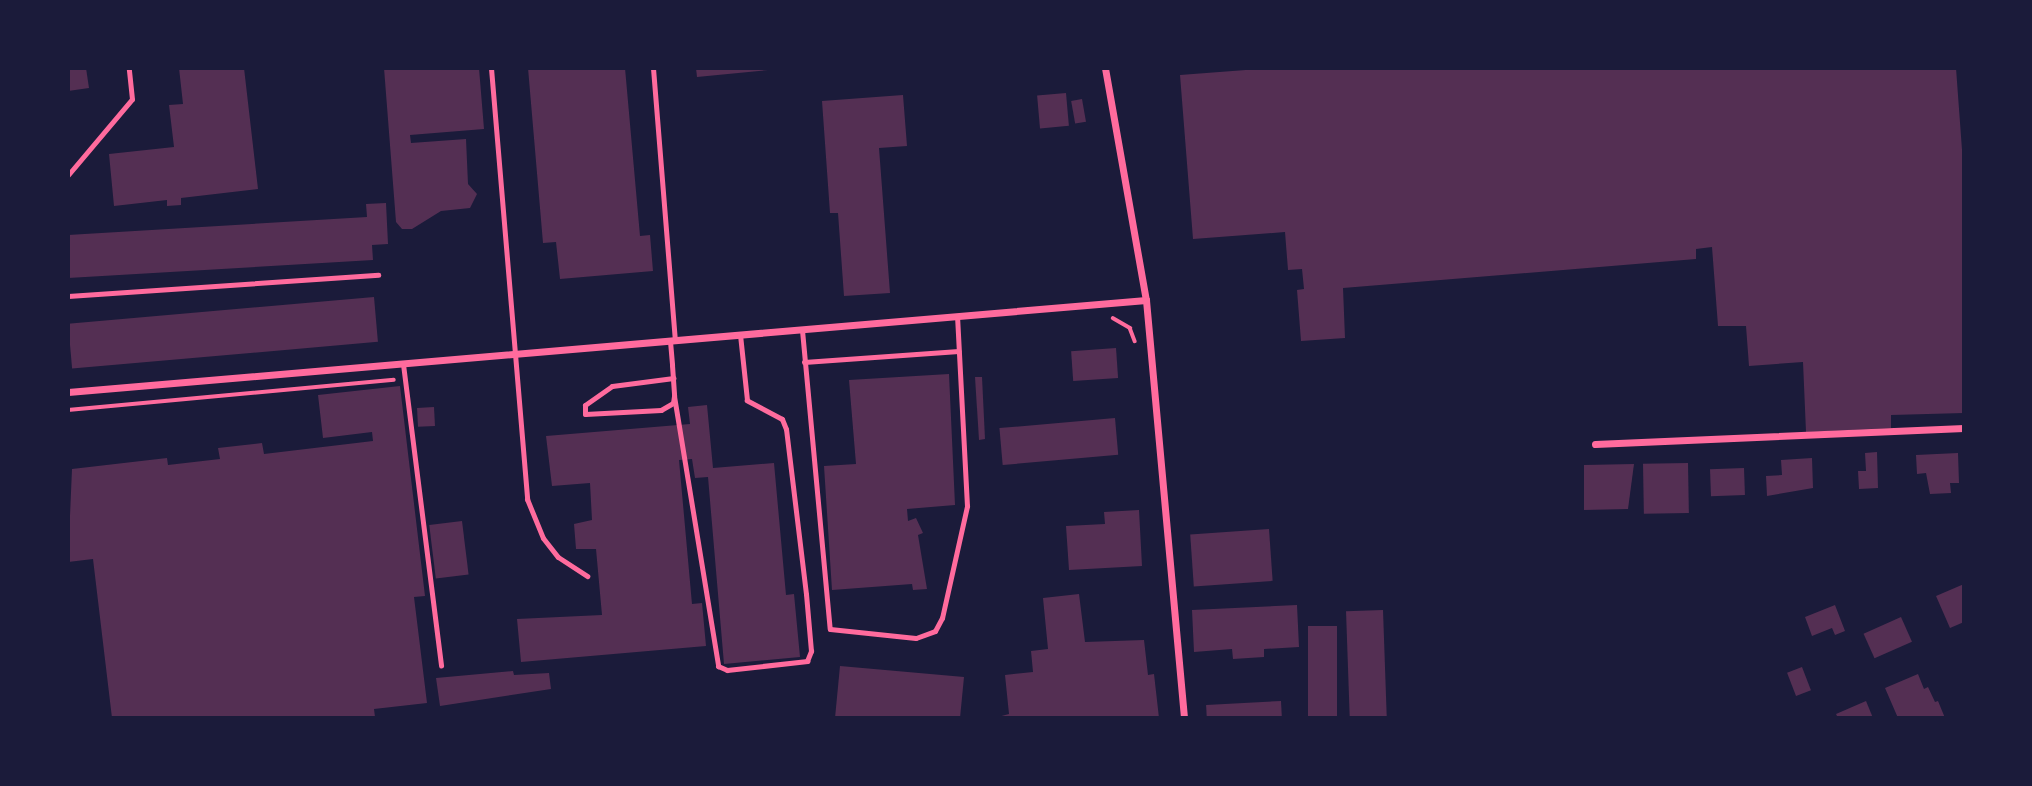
<!DOCTYPE html>
<style>
body{margin:0}
#map{position:relative;width:2032px;height:786px;overflow:hidden;background:#1b1b3a;font-family:"Roboto Serif",serif}
div>[style]{position:absolute}
.building>*{inset:0;background:#542f53;transform-origin:0 0}
.path>*{height:3.5px;margin:-1.75px;padding:0 1.75px;transform-origin:1.75px;border-radius:1.75px;background:#ff6b9d}
.service>*{height:5px;margin:-2.5px;padding:0 2.5px;transform-origin:2.5px;border-radius:2.5px;background:#ff6b9d}
.minor>*{height:7px;margin:-3.5px;padding:0 3.5px;transform-origin:3.5px;border-radius:3.5px;background:#ff6b9d}
span{translate:-50% -50%;white-space:nowrap;text-align:center;line-height:1.15;-webkit-text-stroke:7px #1b1b3a;paint-order:stroke}
.frame{position:absolute;inset:0;border:70px solid #1b1b3a;pointer-events:none}
</style>
<div id="map">
<div class="building">
<div style="clip-path:polygon(68px 68px,86px 68px,89px 88px,68px 91px)"></div>
<div style="clip-path:polygon(179px 68px,244px 68px,258px 189px,181px 198px,181px 205px,167px 206px,167px 200px,114px 206px,109px 154px,174px 147px,169px 105px,183px 104px)"></div>
<div style="clip-path:polygon(384px 68px,479px 68px,484px 129px,410px 135px,411px 143px,466px 139px,468px 184px,477px 194px,470px 208px,441px 211px,412px 229px,402px 229px,396px 222px)"></div>
<div style="clip-path:polygon(528px 68px,625px 68px,640px 236px,650px 235px,653px 271px,560px 279px,556px 242px,543px 243px)"></div>
<div style="clip-path:polygon(696px 68px,768px 68px,768px 70px,697px 77px)"></div>
<div style="clip-path:polygon(1272px 68px,1956px 68px,1964px 177px,1964px 413px,1891px 415px,1891px 428px,1806px 432px,1803px 362px,1749px 366px,1746px 326px,1718px 326px,1712px 247px,1696px 249px,1696px 259px,1343px 288px,1345px 338px,1301px 341px,1297px 290px,1304px 289px,1302px 269px,1288px 270px,1285px 232px,1193px 239px,1180px 75px)"></div>
<div style="left:1066px;top:93px;width:33px;height:29px;rotate:85deg"></div>
<div style="clip-path:polygon(903px 95px,907px 146px,879px 148px,890px 293px,844px 296px,838px 213px,830px 213px,822px 101px)"></div>
<div style="left:1082px;top:99px;width:23px;height:11px;rotate:80deg"></div>
<div style="clip-path:polygon(386px 203px,388px 244px,372px 245px,373px 260px,68px 278px,68px 235px,367px 217px,366px 204px)"></div>
<div style="left:374px;top:297px;width:45px;height:307px;rotate:85deg"></div>
<div style="left:1116px;top:348px;width:30px;height:45px;rotate:86deg"></div>
<div style="clip-path:polygon(949px 374px,955px 505px,907px 509px,908px 521px,916px 518px,923px 533px,918px 535px,927px 589px,913px 590px,912px 584px,832px 590px,824px 466px,856px 464px,849px 380px)"></div>
<div style="clip-path:polygon(975px 377px,982px 377px,985px 439px,979px 440px)"></div>
<div style="clip-path:polygon(400px 386px,425px 596px,414px 597px,427px 703px,374px 709px,375px 717px,368px 718px,112px 718px,93px 559px,68px 562px,72px 469px,167px 458px,168px 465px,220px 459px,218px 448px,262px 443px,264px 454px,373px 441px,372px 432px,323px 438px,318px 395px)"></div>
<div style="clip-path:polygon(707px 405px,713px 468px,774px 463px,786px 595px,794px 594px,800px 657px,724px 664px,708px 477px,695px 478px,692px 459px,679px 460px,692px 604px,702px 603px,706px 646px,521px 662px,517px 619px,602px 615px,596px 549px,576px 549px,574px 524px,592px 520px,590px 483px,552px 486px,546px 436px,690px 424px,688px 407px)"></div>
<div style="left:434px;top:407px;width:19px;height:17px;rotate:87deg"></div>
<div style="left:1115px;top:418px;width:37px;height:116px;rotate:85deg"></div>
<div style="clip-path:polygon(1877px 452px,1878px 488px,1859px 489px,1858px 471px,1866px 471px,1865px 453px)"></div>
<div style="clip-path:polygon(1958px 453px,1959px 483px,1950px 483px,1951px 493px,1930px 494px,1926px 473px,1917px 474px,1916px 455px)"></div>
<div style="clip-path:polygon(1812px 458px,1813px 488px,1767px 496px,1766px 476px,1782px 475px,1781px 460px)"></div>
<div style="left:1688px;top:463px;width:50px;height:45px;rotate:89deg"></div>
<div style="clip-path:polygon(1634px 464px,1628px 509px,1584px 510px,1584px 465px)"></div>
<div style="left:1744px;top:468px;width:27px;height:34px;rotate:88deg"></div>
<div style="clip-path:polygon(1139px 510px,1142px 566px,1069px 570px,1066px 526px,1105px 524px,1104px 512px)"></div>
<div style="left:462px;top:521px;width:54px;height:33px;rotate:83deg"></div>
<div style="left:1269px;top:529px;width:52px;height:79px;rotate:86deg"></div>
<div style="clip-path:polygon(1964px 584px,1964px 622px,1950px 628px,1936px 596px)"></div>
<div style="clip-path:polygon(1079px 594px,1085px 642px,1144px 640px,1148px 675px,1154px 674px,1159px 718px,994px 718px,1009px 714px,1005px 675px,1033px 672px,1031px 651px,1048px 649px,1043px 598px)"></div>
<div style="clip-path:polygon(1297px 605px,1299px 647px,1264px 649px,1264px 657px,1233px 659px,1232px 649px,1194px 652px,1192px 610px)"></div>
<div style="clip-path:polygon(1835px 605px,1845px 631px,1835px 635px,1832px 628px,1812px 636px,1805px 617px)"></div>
<div style="left:1383px;top:610px;width:108px;height:37px;rotate:88deg"></div>
<div style="left:1901px;top:617px;width:27px;height:41px;rotate:66deg"></div>
<div style="left:1308px;top:626px;width:29px;height:92px"></div>
<div style="clip-path:polygon(840px 666px,964px 677px,960px 718px,835px 718px)"></div>
<div style="left:1802px;top:667px;width:25px;height:16px;rotate:69deg"></div>
<div style="clip-path:polygon(513px 671px,514px 675px,549px 673px,551px 689px,440px 706px,436px 678px)"></div>
<div style="clip-path:polygon(1918px 674px,1924px 689px,1928px 687px,1935px 702px,1938px 701px,1945px 718px,1898px 718px,1885px 688px)"></div>
<div style="left:1281px;top:701px;width:17px;height:75px;rotate:87deg"></div>
<div style="clip-path:polygon(1866px 701px,1873px 718px,1838px 718px,1836px 714px)"></div>
</div>
<div class="path">
<div style="left:1113px;top:318px;width:20px;rotate:30deg"></div>
<div style="left:1130px;top:328px;width:14px;rotate:69deg"></div>
<div style="left:68px;top:410px;width:327px;rotate:-5.3deg"></div>
</div>
<div class="service">
<div style="left:491px;top:68px;width:433px;rotate:85.2deg"></div>
<div style="left:527px;top:499px;width:42px;rotate:67.7deg"></div>
<div style="left:543px;top:538px;width:24px;rotate:52deg"></div>
<div style="left:558px;top:557px;width:35px;rotate:33deg"></div>
<div style="left:653px;top:68px;width:274px;rotate:85.4deg"></div>
<div style="left:68px;top:175px;width:99px;rotate:-49.9deg"></div>
<div style="left:132px;top:99px;width:31px;rotate:-96deg"></div>
<div style="left:68px;top:296px;width:311px;rotate:-3.9deg"></div>
<div style="left:802px;top:330px;width:300px;rotate:84.7deg"></div>
<div style="left:830px;top:629px;width:86px;rotate:6deg"></div>
<div style="left:916px;top:638px;width:20px;rotate:-20deg"></div>
<div style="left:935px;top:631px;width:15px;rotate:-62deg"></div>
<div style="left:942px;top:618px;width:115px;rotate:-77.4deg"></div>
<div style="left:967px;top:506px;width:190px;rotate:-93deg"></div>
<div style="left:670px;top:341px;width:24px;rotate:85deg"></div>
<div style="left:672px;top:365px;width:31px;rotate:86deg"></div>
<div style="left:674px;top:396px;width:7px;rotate:98deg"></div>
<div style="left:673px;top:403px;width:14px;rotate:150deg"></div>
<div style="left:661px;top:410px;width:76px;rotate:177deg"></div>
<div style="left:585px;top:414px;width:9px;rotate:-90deg"></div>
<div style="left:585px;top:405px;width:33px;rotate:-35deg"></div>
<div style="left:612px;top:386px;width:62px;rotate:-7.5deg"></div>
<div style="left:804px;top:362px;width:155px;rotate:-4.1deg"></div>
<div style="left:403px;top:364px;width:304px;rotate:82.8deg"></div>
<div style="left:674px;top:396px;width:274px;rotate:80.7deg"></div>
<div style="left:718px;top:666px;width:10px;rotate:24deg"></div>
<div style="left:727px;top:670px;width:81px;rotate:-6.4deg"></div>
<div style="left:807px;top:661px;width:11px;rotate:-68deg"></div>
<div style="left:811px;top:651px;width:57px;rotate:-95deg"></div>
<div style="left:806px;top:594px;width:166px;rotate:-96.9deg"></div>
<div style="left:786px;top:429px;width:11px;rotate:-112deg"></div>
<div style="left:782px;top:419px;width:40px;rotate:-152deg"></div>
<div style="left:747px;top:400px;width:65px;rotate:-96.1deg"></div>
</div>
<div class="minor">
<div style="left:1105px;top:68px;width:236px;rotate:80deg"></div>
<div style="left:1146px;top:300px;width:420px;rotate:84.8deg"></div>
<div style="left:68px;top:392px;width:1082px;rotate:-4.88deg"></div>
<div style="left:1595px;top:444px;width:369px;rotate:-2.5deg"></div>
</div>
<div class="frame"></div>
</div>
